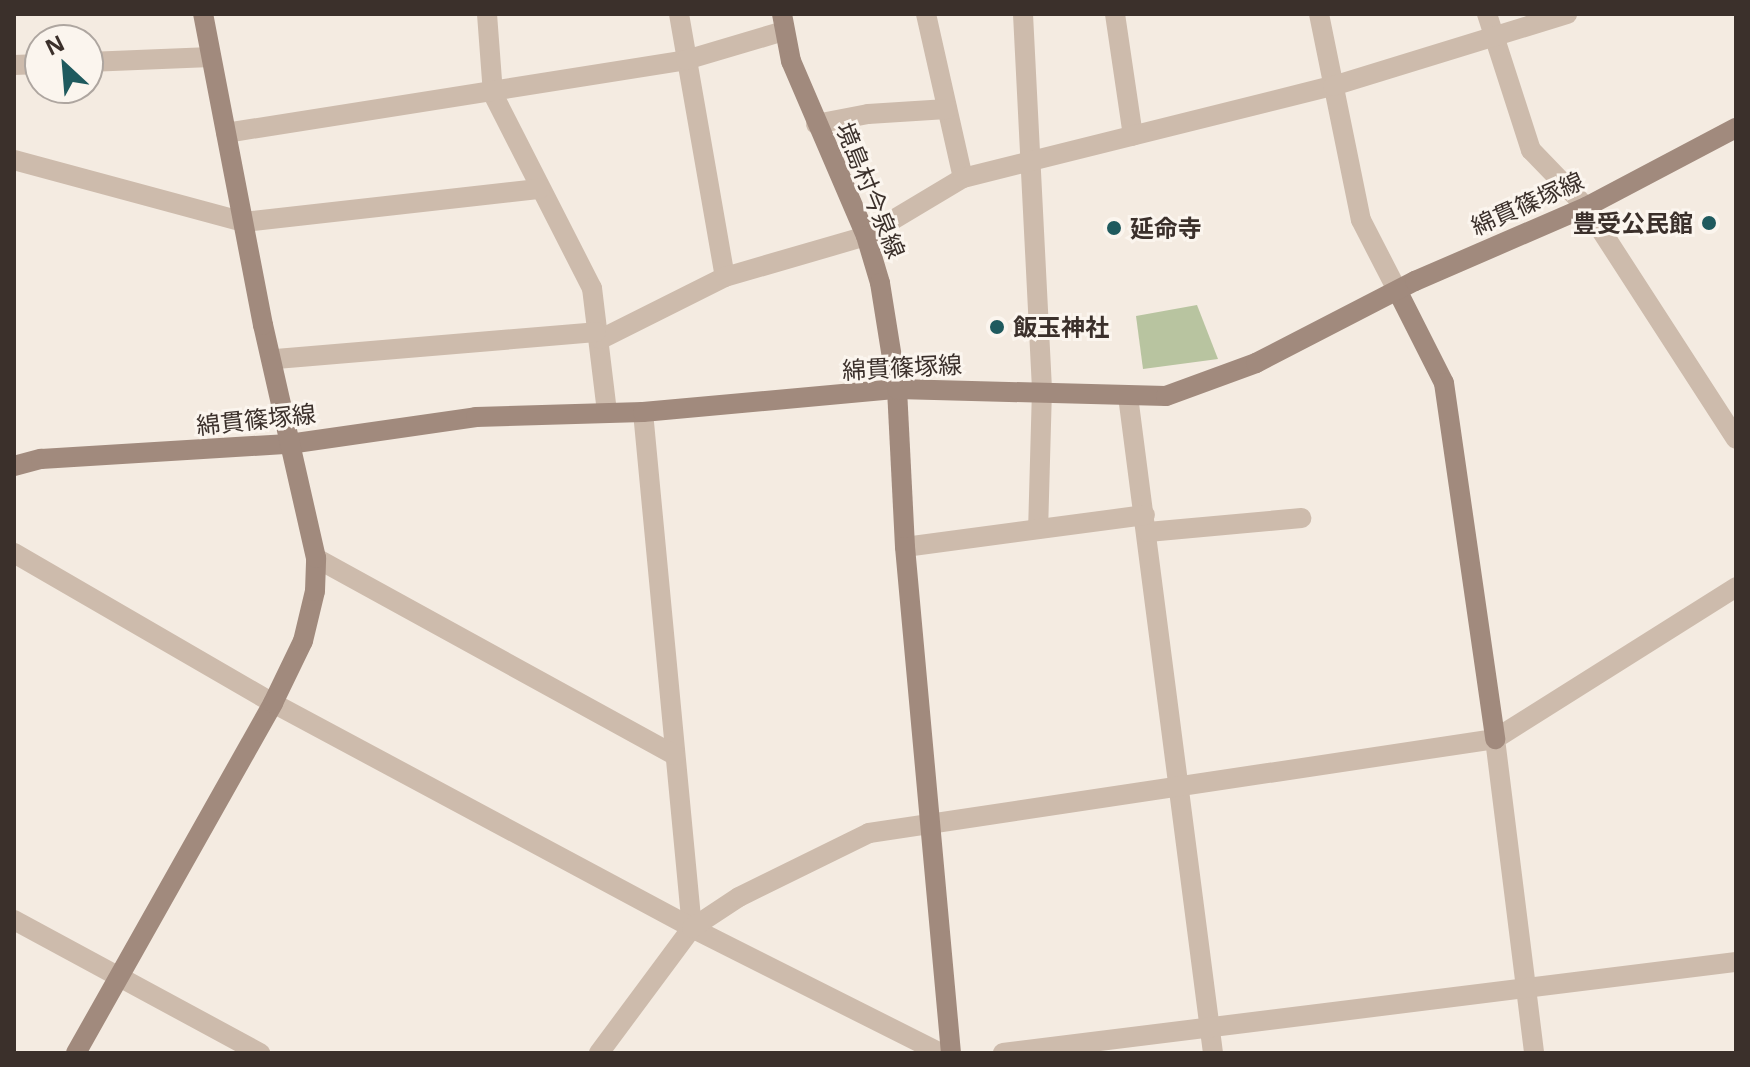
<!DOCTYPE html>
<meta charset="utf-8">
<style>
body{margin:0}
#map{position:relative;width:1750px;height:1067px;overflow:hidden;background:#f4ebe1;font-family:"Open Sans","Noto Sans JP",sans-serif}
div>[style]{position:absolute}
.green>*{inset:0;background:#b8c4a0}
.street>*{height:20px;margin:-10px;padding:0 10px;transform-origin:10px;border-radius:10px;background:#cdbbac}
.secondary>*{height:20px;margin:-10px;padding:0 10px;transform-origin:10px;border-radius:10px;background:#a18a7d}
.dots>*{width:22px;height:22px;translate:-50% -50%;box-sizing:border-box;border:4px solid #fbf5ee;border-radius:50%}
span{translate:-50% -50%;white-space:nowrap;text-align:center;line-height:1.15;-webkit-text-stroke:6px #fbf5ee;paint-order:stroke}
.street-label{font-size:24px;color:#3b302b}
.poi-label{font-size:24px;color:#3b302b;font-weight:700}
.right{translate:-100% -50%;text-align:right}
.left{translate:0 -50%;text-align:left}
.frame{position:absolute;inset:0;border:16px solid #3b302b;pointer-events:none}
.north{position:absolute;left:24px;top:24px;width:80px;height:80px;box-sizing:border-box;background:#fbf5ee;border:2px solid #aea6a0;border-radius:50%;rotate:334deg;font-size:22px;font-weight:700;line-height:32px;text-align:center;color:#3b302b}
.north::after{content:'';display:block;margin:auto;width:28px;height:36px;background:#1f5a5e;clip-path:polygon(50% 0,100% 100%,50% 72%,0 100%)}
</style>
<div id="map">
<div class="green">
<div style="clip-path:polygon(1197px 305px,1218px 359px,1143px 369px,1136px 316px)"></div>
</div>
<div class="street">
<div style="left:487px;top:14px;width:80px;rotate:85.7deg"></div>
<div style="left:493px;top:94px;width:218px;rotate:63deg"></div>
<div style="left:592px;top:288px;width:125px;rotate:83.1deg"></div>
<div style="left:679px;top:14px;width:267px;rotate:80.1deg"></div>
<div style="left:926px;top:14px;width:168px;rotate:77.3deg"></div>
<div style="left:1023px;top:14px;width:375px;rotate:87.1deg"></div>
<div style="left:1042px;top:389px;width:140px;rotate:91.6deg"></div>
<div style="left:1115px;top:14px;width:123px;rotate:81.6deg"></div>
<div style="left:1319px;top:14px;width:210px;rotate:78.5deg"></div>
<div style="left:1361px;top:220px;width:81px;rotate:62.8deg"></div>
<div style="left:1487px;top:14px;width:143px;rotate:72.1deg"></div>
<div style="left:1531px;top:150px;width:79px;rotate:46deg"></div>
<div style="left:1586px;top:207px;width:276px;rotate:57.1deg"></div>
<div style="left:88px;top:62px;width:123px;rotate:-2.3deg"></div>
<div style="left:14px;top:65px;width:26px;rotate:-2deg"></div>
<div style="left:816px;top:124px;width:53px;rotate:-10.9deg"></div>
<div style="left:868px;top:114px;width:79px;rotate:-3.6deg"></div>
<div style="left:226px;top:133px;width:466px;rotate:-9deg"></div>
<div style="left:686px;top:60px;width:102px;rotate:-16.5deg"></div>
<div style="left:14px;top:160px;width:238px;rotate:15.1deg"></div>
<div style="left:244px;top:222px;width:298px;rotate:-6.4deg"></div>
<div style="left:601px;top:339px;width:139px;rotate:-26.6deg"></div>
<div style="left:725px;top:277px;width:147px;rotate:-16.2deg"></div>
<div style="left:866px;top:236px;width:113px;rotate:-30.9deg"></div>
<div style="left:963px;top:178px;width:381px;rotate:-14deg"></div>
<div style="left:1333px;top:86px;width:245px;rotate:-17.1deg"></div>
<div style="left:276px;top:359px;width:321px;rotate:-4.8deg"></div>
<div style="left:1128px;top:396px;width:662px;rotate:82.63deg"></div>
<div style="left:643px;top:412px;width:518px;rotate:84.58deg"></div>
<div style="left:1148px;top:532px;width:154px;rotate:-5.2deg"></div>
<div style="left:905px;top:547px;width:242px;rotate:-7.6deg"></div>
<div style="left:14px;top:553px;width:299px;rotate:30.1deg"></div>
<div style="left:273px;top:703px;width:476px;rotate:28.2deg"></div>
<div style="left:692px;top:928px;width:278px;rotate:26.7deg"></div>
<div style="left:316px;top:558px;width:409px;rotate:28.8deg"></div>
<div style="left:1495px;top:739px;width:316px;rotate:82.9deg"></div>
<div style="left:14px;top:920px;width:280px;rotate:28.4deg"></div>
<div style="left:599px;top:1053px;width:156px;rotate:-53.4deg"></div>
<div style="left:692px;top:928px;width:56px;rotate:-33.4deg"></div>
<div style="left:739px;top:897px;width:145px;rotate:-26.2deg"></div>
<div style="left:869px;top:833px;width:633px;rotate:-8.54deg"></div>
<div style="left:1495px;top:739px;width:285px;rotate:-32.2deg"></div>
<div style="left:1003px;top:1053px;width:739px;rotate:-7.08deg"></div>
</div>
<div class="secondary">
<div style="left:782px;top:14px;width:48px;rotate:79.2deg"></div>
<div style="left:791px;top:61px;width:190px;rotate:66.8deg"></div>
<div style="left:866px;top:236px;width:49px;rotate:73.4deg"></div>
<div style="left:880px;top:283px;width:107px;rotate:80.9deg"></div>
<div style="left:897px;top:389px;width:158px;rotate:87.1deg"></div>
<div style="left:905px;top:547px;width:508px;rotate:84.81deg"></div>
<div style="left:1398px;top:292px;width:102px;rotate:63.2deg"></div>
<div style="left:1444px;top:383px;width:360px;rotate:81.8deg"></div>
<div style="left:14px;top:466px;width:28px;rotate:-15deg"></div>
<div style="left:41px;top:459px;width:248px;rotate:-3.5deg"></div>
<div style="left:289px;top:444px;width:189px;rotate:-8.2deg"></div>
<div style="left:476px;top:417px;width:167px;rotate:-1.7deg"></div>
<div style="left:643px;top:412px;width:255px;rotate:-5.2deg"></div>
<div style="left:897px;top:389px;width:269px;rotate:1.5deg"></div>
<div style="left:1166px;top:396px;width:96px;rotate:-20.1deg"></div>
<div style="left:1256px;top:363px;width:179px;rotate:-27.3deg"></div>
<div style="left:1415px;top:281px;width:186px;rotate:-23.4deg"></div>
<div style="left:1586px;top:207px;width:170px;rotate:-27.8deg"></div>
<div style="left:76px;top:1053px;width:402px;rotate:-60.6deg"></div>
<div style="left:273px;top:703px;width:69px;rotate:-64.2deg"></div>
<div style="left:303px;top:641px;width:51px;rotate:-76.5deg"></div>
<div style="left:315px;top:591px;width:33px;rotate:-88deg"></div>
<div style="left:316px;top:558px;width:239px;rotate:-102.8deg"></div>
<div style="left:263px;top:325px;width:317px;rotate:-100.9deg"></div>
</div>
<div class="dots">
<div style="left:1709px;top:223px;background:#1f5a5e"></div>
<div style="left:1114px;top:228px;background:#1f5a5e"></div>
<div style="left:997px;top:327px;background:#1f5a5e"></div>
</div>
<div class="street-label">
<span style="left:871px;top:190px;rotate:68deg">境島村今泉線</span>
<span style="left:1527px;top:203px;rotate:-24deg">綿貫篠塚線</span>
<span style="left:902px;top:367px;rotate:-3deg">綿貫篠塚線</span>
<span style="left:256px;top:419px;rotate:-6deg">綿貫篠塚線</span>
</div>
<div class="poi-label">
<span class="right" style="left:1693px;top:223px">豊受公民館</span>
<span class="left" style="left:1130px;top:228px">延命寺</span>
<span class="left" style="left:1013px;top:327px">飯玉神社</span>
</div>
<div class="frame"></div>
<div class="north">N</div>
</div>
